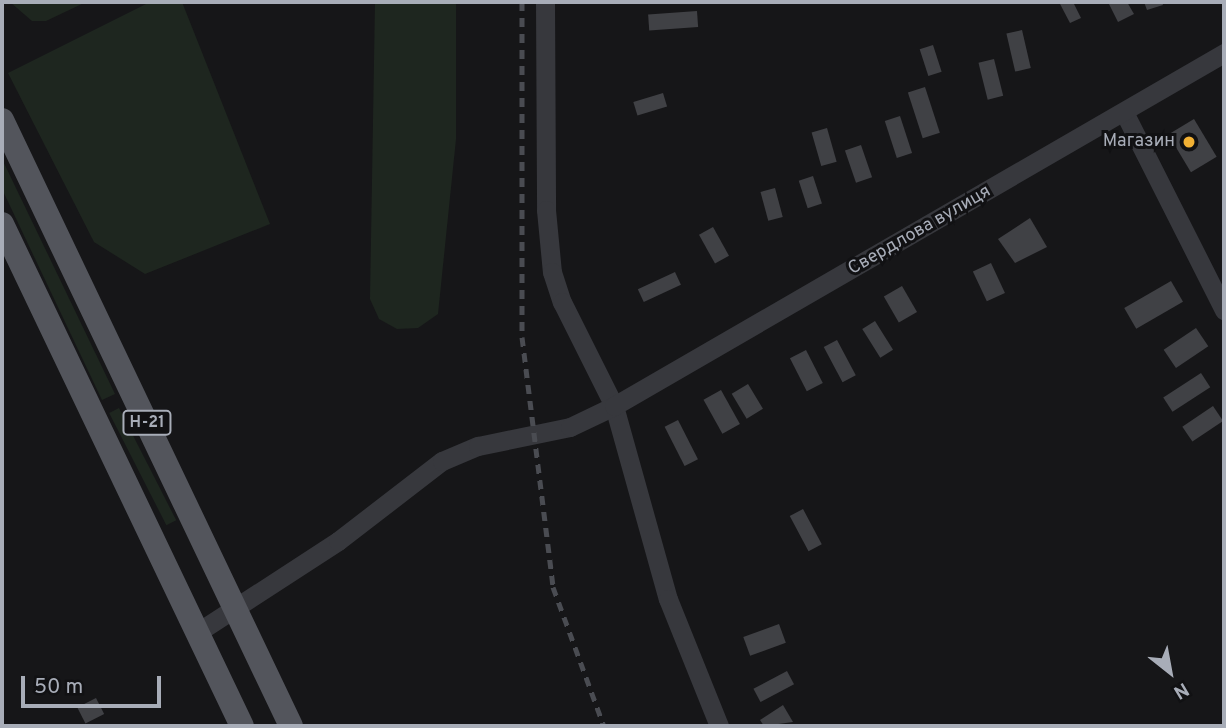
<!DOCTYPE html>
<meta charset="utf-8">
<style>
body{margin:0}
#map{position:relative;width:1226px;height:728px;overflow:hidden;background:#161618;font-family:Overpass,sans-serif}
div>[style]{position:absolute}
.green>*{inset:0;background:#1e261f;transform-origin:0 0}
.building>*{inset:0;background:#404145;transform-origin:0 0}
.minor>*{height:19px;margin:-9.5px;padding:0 9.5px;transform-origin:9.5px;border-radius:9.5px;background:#37383d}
.major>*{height:24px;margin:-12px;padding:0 12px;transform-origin:12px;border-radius:12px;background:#53555c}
.rail>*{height:5px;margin-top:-2.5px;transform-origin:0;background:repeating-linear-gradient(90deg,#4a4c52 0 9px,transparent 0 16px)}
.dots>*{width:19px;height:19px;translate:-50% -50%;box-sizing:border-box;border:4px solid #111113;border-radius:50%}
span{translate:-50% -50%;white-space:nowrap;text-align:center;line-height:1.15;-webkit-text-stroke:6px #111113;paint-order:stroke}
.shield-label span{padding:2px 5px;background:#111113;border:2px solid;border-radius:5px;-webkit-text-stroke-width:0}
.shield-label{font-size:16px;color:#a8adb8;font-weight:700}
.poi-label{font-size:18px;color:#a8adb8}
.right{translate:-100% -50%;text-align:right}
.street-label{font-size:18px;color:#a8adb8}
.frame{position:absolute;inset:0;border:4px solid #a8adb8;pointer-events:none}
.north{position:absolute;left:1135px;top:637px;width:70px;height:70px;-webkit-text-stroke:5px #111113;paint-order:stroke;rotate:149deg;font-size:19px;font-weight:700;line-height:28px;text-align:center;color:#a8adb8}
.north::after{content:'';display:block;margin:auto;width:24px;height:32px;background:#a8adb8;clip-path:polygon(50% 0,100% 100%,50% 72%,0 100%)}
.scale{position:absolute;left:21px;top:676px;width:140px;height:32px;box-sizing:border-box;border:4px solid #a8adb8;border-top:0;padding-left:9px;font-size:21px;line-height:24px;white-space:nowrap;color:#a8adb8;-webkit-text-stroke:5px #111113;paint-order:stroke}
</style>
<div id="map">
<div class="green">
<div style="clip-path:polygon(10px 2px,86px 2px,46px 21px,32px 21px)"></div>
<div style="clip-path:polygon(150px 2px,182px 2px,270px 224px,145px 274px,94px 242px,8px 73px)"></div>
<div style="clip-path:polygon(375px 2px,456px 2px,456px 139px,438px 314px,418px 328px,397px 329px,379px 319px,370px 299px)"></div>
<div style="clip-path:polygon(2px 159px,115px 394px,102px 400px,2px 189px)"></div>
<div style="left:119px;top:408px;width:126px;height:11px;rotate:63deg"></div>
</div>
<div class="building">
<div style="clip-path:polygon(1059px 2px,1073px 2px,1081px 18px,1070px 23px)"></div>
<div style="clip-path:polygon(1108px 2px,1127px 2px,1134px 14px,1118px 22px)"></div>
<div style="clip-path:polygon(1144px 2px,1162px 2px,1163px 5px,1147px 10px)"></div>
<div style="left:697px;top:11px;width:16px;height:49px;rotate:86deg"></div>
<div style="left:1022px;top:30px;width:39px;height:16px;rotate:77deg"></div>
<div style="left:933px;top:45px;width:28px;height:14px;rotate:72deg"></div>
<div style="left:994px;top:59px;width:38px;height:16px;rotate:76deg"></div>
<div style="left:925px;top:87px;width:48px;height:18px;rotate:72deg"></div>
<div style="left:663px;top:93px;width:14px;height:31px;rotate:73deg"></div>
<div style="left:900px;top:116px;width:39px;height:16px;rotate:72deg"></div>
<div style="left:1194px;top:119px;width:44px;height:30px;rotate:59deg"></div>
<div style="left:827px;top:128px;width:35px;height:16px;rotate:74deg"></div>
<div style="left:861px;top:145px;width:34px;height:17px;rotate:71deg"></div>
<div style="left:813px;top:176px;width:29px;height:15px;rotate:72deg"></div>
<div style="left:775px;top:188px;width:30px;height:15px;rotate:75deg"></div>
<div style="clip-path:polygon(1030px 218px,1047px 247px,1015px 263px,998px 239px)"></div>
<div style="left:713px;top:227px;width:33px;height:16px;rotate:61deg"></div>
<div style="left:991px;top:263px;width:33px;height:20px;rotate:65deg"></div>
<div style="left:675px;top:272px;width:14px;height:41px;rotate:65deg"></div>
<div style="left:1171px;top:281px;width:24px;height:54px;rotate:60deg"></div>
<div style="left:902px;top:286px;width:30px;height:21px;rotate:60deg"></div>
<div style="left:875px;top:321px;width:34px;height:15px;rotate:58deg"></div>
<div style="left:1196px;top:328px;width:22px;height:39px;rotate:56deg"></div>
<div style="left:837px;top:340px;width:40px;height:15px;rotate:62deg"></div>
<div style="left:806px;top:350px;width:37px;height:18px;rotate:63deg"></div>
<div style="left:1201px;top:373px;width:17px;height:45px;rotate:57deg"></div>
<div style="left:748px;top:384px;width:29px;height:19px;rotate:59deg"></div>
<div style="left:721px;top:390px;width:39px;height:20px;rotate:61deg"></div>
<div style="left:1213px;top:406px;width:18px;height:37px;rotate:56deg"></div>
<div style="left:678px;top:420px;width:44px;height:15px;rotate:63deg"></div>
<div style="left:803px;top:509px;width:40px;height:15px;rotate:62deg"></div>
<div style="left:779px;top:624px;width:20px;height:38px;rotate:70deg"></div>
<div style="left:787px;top:671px;width:15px;height:38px;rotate:62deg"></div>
<div style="left:96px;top:698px;width:18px;height:21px;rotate:63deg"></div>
<div style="clip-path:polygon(783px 705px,793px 722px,764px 726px,760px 720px)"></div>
</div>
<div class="minor">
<div style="left:545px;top:2px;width:208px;rotate:89.7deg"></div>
<div style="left:546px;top:210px;width:62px;rotate:84.5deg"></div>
<div style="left:552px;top:272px;width:32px;rotate:72deg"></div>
<div style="left:562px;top:302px;width:116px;rotate:63.4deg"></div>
<div style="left:614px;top:406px;width:200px;rotate:74.4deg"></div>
<div style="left:668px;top:599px;width:137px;rotate:68.1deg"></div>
<div style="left:1125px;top:114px;width:220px;rotate:63.2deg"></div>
<div style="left:198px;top:632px;width:167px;rotate:-33deg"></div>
<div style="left:338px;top:541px;width:131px;rotate:-37.6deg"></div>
<div style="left:442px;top:461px;width:39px;rotate:-23deg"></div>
<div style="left:478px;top:446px;width:94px;rotate:-11.7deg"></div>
<div style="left:570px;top:427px;width:49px;rotate:-25.5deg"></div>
<div style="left:614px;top:406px;width:705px;rotate:-30.06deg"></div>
</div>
<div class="major">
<div style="left:2px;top:120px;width:671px;rotate:64.5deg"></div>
<div style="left:2px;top:224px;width:556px;rotate:64.45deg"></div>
</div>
<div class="rail">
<div style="left:522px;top:2px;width:335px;rotate:90deg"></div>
<div style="left:522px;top:337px;width:252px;rotate:82.9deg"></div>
<div style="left:553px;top:587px;width:148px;rotate:69.9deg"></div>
</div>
<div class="dots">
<div style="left:1189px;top:142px;background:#f2b134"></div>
</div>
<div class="shield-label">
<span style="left:147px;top:423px">Н-21</span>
</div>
<div class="poi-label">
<span class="right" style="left:1175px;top:142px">Mагазин</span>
</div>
<div class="street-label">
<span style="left:920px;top:231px;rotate:-30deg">Свердлова вулиця</span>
</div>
<div class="frame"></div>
<div class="north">N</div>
<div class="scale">50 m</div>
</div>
